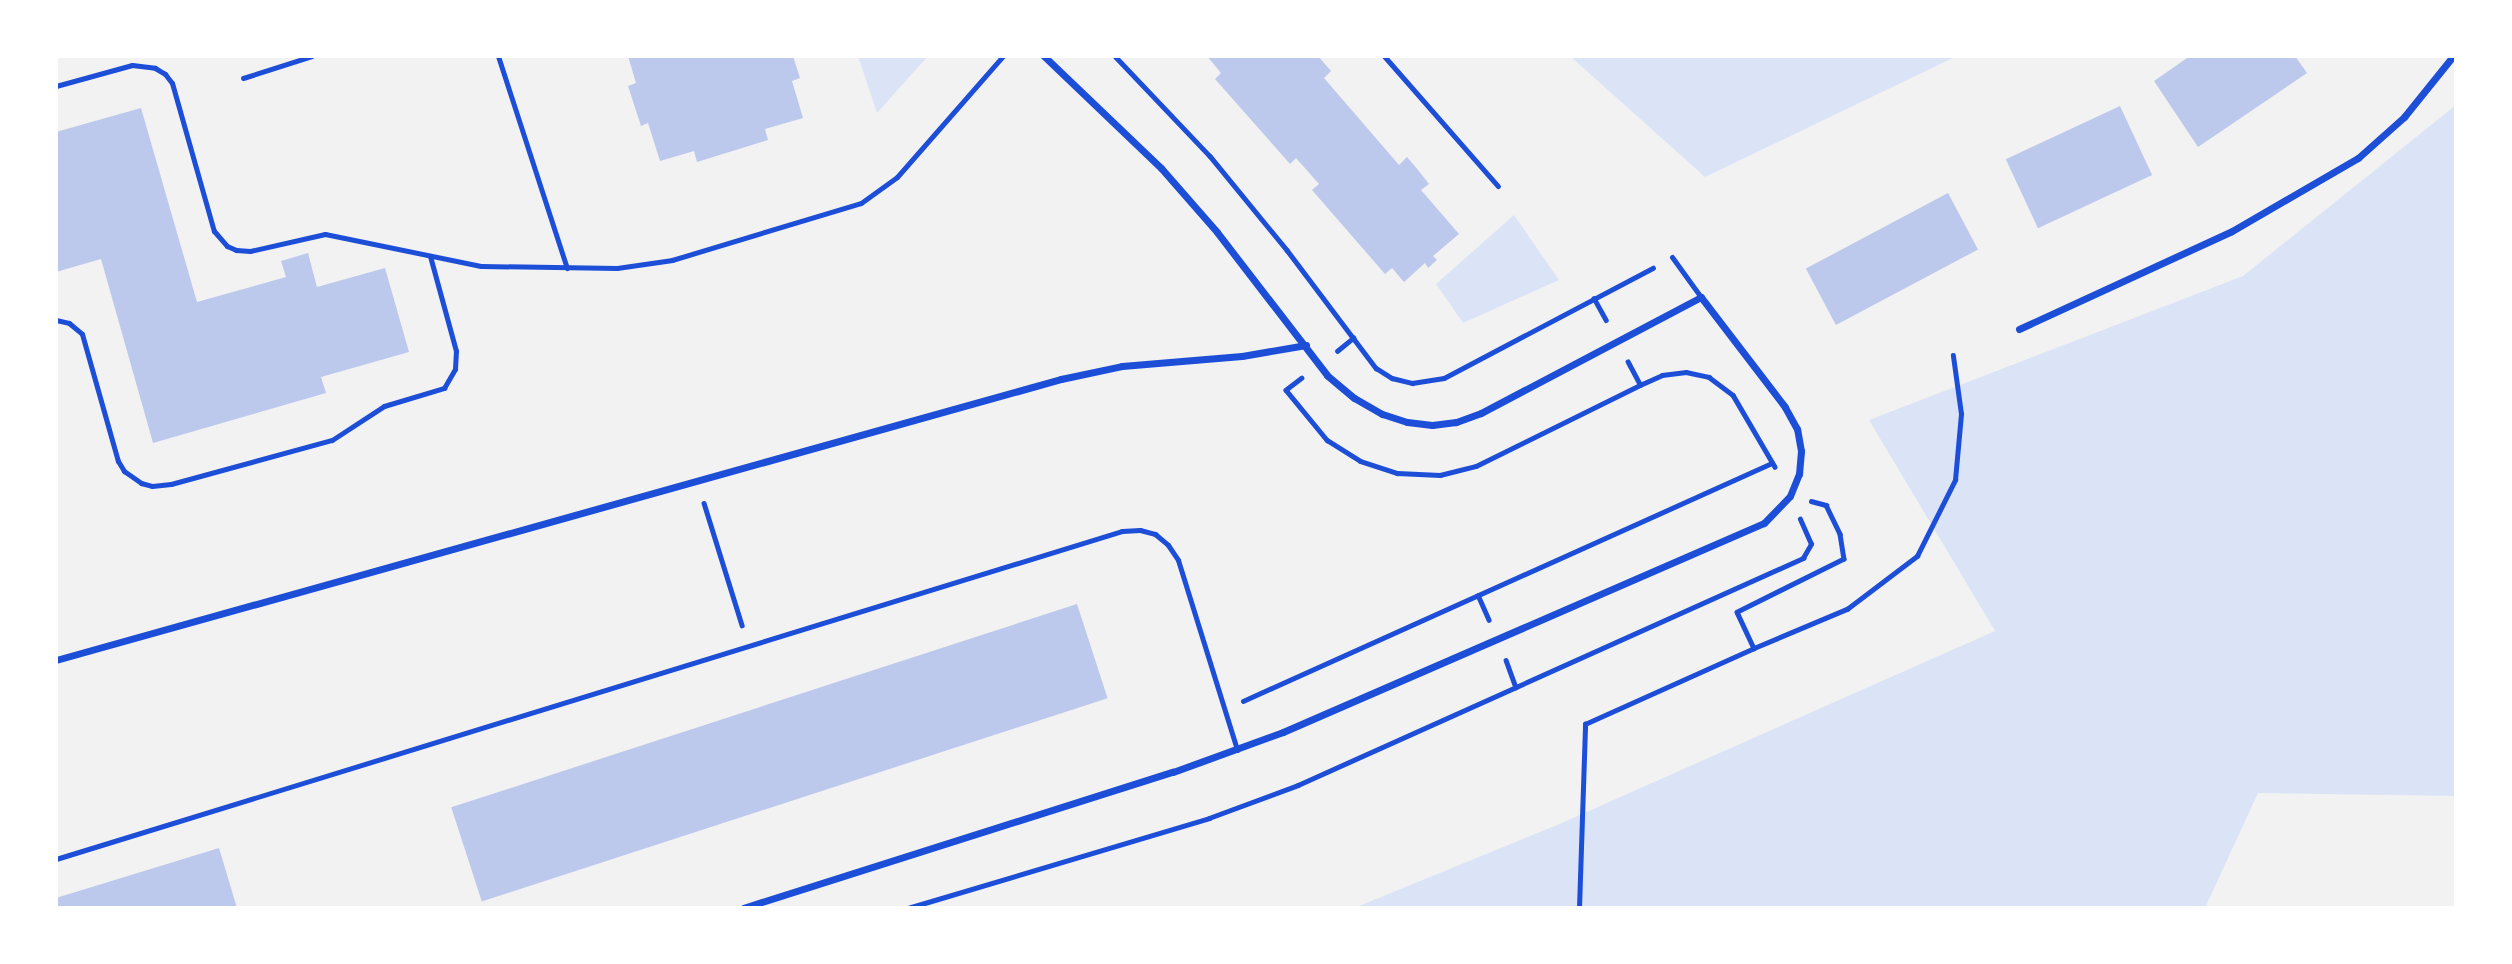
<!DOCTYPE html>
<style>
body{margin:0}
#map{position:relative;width:2512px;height:964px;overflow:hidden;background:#f2f2f2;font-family:Rubik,sans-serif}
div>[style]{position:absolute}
.green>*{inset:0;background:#dbe4f7}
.building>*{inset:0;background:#bdc9ec;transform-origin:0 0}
.path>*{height:4.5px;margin:-2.25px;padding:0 2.25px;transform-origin:2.25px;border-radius:2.25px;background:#1d4ed8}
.service>*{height:5px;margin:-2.5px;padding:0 2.5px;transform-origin:2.5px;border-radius:2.5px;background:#1d4ed8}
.minor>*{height:7px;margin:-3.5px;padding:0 3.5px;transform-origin:3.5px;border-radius:3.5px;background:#1d4ed8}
span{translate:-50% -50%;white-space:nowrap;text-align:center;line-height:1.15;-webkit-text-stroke:5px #fff;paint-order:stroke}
.frame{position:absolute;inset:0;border:58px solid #fff;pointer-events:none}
</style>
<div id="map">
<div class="green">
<div style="clip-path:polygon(858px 56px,928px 56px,877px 113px)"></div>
<div style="clip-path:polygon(1570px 56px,1957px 56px,1705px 177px)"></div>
<div style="clip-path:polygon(2456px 105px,2456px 796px,2258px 793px,2205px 908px,1354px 908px,1557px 825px,1995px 631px,1869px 420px,2243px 276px)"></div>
<div style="clip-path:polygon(1514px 215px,1559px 280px,1463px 323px,1436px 284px)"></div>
</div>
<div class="building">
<div style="clip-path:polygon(628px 56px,793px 56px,800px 78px,792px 81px,803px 118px,765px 129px,768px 140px,697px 162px,694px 151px,660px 161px,648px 123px,641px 126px,628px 86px,636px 83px)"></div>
<div style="clip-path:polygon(1207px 56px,1318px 56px,1331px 71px,1324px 78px,1399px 165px,1407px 157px,1418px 170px,1429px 184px,1421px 190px,1459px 234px,1433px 256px,1437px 260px,1428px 268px,1425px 263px,1404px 282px,1392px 268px,1385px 274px,1312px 190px,1319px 184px,1296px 158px,1290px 164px,1215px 79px,1221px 73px)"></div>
<div style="clip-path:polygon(2190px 56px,2295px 56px,2307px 73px,2198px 147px,2154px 81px)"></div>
<div style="left:2120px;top:106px;width:76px;height:126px;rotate:65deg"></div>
<div style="clip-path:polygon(141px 108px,197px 302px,286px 277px,281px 261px,308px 253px,317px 287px,385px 268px,409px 352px,321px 377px,326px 393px,153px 443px,101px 259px,56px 272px,56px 132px)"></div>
<div style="left:1948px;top:193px;width:64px;height:161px;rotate:62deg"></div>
<div style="left:1077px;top:604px;width:99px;height:658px;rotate:72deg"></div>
<div style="clip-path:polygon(219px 848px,237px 908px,56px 908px,56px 898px)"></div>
</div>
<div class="path">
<div style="left:1115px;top:56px;width:138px;rotate:46.5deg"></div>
<div style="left:1210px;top:156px;width:122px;rotate:50.7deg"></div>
<div style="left:1287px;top:250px;width:148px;rotate:53deg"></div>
<div style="left:1376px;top:368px;width:19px;rotate:32deg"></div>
<div style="left:1392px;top:378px;width:21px;rotate:14deg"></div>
<div style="left:1412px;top:383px;width:32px;rotate:-9deg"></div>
<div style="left:1444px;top:378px;width:236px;rotate:-27.8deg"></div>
<div style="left:1594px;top:298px;width:25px;rotate:61deg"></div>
<div style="left:1337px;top:351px;width:21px;rotate:-39deg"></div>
<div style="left:1302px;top:378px;width:20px;rotate:143deg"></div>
<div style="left:1286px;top:390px;width:65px;rotate:50.6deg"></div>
<div style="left:1327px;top:440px;width:39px;rotate:32deg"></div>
<div style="left:1360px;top:461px;width:39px;rotate:18deg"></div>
<div style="left:1397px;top:473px;width:43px;rotate:2.7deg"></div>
<div style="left:1440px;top:475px;width:37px;rotate:-14deg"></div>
<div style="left:1476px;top:466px;width:183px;rotate:-26.3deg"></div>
<div style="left:1640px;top:385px;width:26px;rotate:-118deg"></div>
<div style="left:1640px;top:385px;width:24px;rotate:-24deg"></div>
<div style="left:1662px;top:375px;width:24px;rotate:-7deg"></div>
<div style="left:1686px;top:372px;width:24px;rotate:12deg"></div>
<div style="left:1709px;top:377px;width:30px;rotate:37deg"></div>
<div style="left:1733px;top:395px;width:83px;rotate:59.7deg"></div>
<div style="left:1811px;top:501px;width:16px;rotate:15deg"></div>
<div style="left:1826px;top:505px;width:32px;rotate:64deg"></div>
<div style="left:1840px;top:534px;width:25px;rotate:81deg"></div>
<div style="left:1844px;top:559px;width:119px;rotate:153.6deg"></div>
<div style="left:1737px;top:612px;width:40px;rotate:65deg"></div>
<div style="left:1754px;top:648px;width:101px;rotate:-22.8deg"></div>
<div style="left:1847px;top:609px;width:88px;rotate:-37.1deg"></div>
<div style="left:1917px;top:556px;width:85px;rotate:-63.4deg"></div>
<div style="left:1955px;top:480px;width:66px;rotate:-84.8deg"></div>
<div style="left:1961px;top:414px;width:59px;rotate:-97.9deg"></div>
<div style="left:704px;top:503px;width:128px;rotate:72.7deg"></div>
<div style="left:1478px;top:595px;width:27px;rotate:66deg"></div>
<div style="left:1506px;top:660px;width:29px;rotate:70deg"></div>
<div style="left:1243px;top:701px;width:580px;rotate:-24.22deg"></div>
<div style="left:908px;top:908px;width:314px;rotate:-16.6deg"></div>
<div style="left:1209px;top:818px;width:95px;rotate:-20.3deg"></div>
<div style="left:1298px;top:785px;width:554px;rotate:-24.2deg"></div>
<div style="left:1803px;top:558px;width:16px;rotate:-60deg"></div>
<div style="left:1811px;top:544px;width:27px;rotate:-114deg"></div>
<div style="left:1579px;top:908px;width:184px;rotate:-88.1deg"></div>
<div style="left:1585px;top:724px;width:185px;rotate:-24.2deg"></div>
</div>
<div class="service">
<div style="left:498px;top:56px;width:223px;rotate:72deg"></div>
<div style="left:1384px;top:56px;width:173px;rotate:48.8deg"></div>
<div style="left:243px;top:78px;width:72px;rotate:-17.7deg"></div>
<div style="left:56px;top:86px;width:79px;rotate:-15.4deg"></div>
<div style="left:132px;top:65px;width:23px;rotate:7deg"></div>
<div style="left:155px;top:68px;width:12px;rotate:31deg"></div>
<div style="left:165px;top:74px;width:11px;rotate:52deg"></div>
<div style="left:172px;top:83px;width:154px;rotate:74.2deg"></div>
<div style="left:214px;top:231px;width:20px;rotate:49deg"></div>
<div style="left:227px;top:246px;width:10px;rotate:24deg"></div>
<div style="left:236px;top:250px;width:14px;rotate:4deg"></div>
<div style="left:250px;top:251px;width:77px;rotate:-12.8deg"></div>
<div style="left:325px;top:234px;width:159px;rotate:11.6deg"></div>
<div style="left:481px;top:266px;width:136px;rotate:0.8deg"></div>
<div style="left:617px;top:268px;width:56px;rotate:-8.3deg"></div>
<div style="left:672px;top:260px;width:197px;rotate:-16.8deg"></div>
<div style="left:861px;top:203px;width:44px;rotate:-35.8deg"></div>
<div style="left:897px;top:177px;width:161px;rotate:-48.8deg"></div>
<div style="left:1672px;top:257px;width:49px;rotate:54.1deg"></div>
<div style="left:56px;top:320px;width:13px;rotate:13deg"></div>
<div style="left:69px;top:323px;width:17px;rotate:40deg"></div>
<div style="left:82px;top:334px;width:132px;rotate:74.2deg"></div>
<div style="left:118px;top:461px;width:12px;rotate:59deg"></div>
<div style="left:124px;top:471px;width:21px;rotate:35deg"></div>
<div style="left:141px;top:483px;width:11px;rotate:15deg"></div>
<div style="left:152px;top:486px;width:19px;rotate:-6deg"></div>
<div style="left:171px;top:484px;width:167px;rotate:-15.3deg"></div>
<div style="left:332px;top:440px;width:62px;rotate:-33.2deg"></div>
<div style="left:384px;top:406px;width:63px;rotate:-16.7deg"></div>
<div style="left:444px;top:388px;width:22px;rotate:-60deg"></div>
<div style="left:455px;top:369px;width:18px;rotate:-87deg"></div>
<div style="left:456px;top:351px;width:98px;rotate:-105.3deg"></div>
<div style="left:56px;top:859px;width:1115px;rotate:-17.1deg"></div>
<div style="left:1122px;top:531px;width:18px;rotate:-3deg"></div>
<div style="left:1140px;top:530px;width:16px;rotate:15deg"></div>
<div style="left:1155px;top:534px;width:17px;rotate:40deg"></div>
<div style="left:1168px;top:545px;width:18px;rotate:56deg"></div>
<div style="left:1178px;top:560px;width:199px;rotate:72.7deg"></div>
</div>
<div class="minor">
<div style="left:2019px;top:329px;width:234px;rotate:-24.7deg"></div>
<div style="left:2232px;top:231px;width:146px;rotate:-30.1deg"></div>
<div style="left:2358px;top:158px;width:62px;rotate:-41.7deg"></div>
<div style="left:2404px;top:117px;width:78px;rotate:-51.2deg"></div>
<div style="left:56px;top:660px;width:1044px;rotate:-15.62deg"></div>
<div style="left:1061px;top:379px;width:62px;rotate:-12deg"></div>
<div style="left:1122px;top:366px;width:120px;rotate:-4.8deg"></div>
<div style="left:1242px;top:356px;width:65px;rotate:-9.8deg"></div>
<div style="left:743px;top:908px;width:451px;rotate:-17.6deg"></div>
<div style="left:1173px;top:772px;width:117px;rotate:-20deg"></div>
<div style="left:1283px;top:732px;width:524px;rotate:-23.49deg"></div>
<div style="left:1764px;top:523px;width:37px;rotate:-46deg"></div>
<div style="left:1790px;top:496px;width:24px;rotate:-68deg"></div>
<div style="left:1799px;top:474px;width:23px;rotate:-85deg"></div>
<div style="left:1801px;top:451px;width:22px;rotate:-100deg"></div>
<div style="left:1797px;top:429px;width:25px;rotate:-119deg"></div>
<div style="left:1785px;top:407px;width:138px;rotate:-127.4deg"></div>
<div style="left:1701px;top:297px;width:249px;rotate:152.2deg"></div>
<div style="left:1481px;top:413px;width:27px;rotate:160deg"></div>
<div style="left:1456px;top:422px;width:24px;rotate:173deg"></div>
<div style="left:1432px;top:425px;width:25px;rotate:-173deg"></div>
<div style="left:1407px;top:422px;width:26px;rotate:-162deg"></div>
<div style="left:1382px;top:414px;width:32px;rotate:-150deg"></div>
<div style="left:1354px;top:398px;width:35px;rotate:-140deg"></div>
<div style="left:1327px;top:375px;width:180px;rotate:-127.6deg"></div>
<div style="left:1217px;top:232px;width:85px;rotate:-131.2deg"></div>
<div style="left:1161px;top:168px;width:162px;rotate:-136.3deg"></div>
</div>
<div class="frame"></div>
</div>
